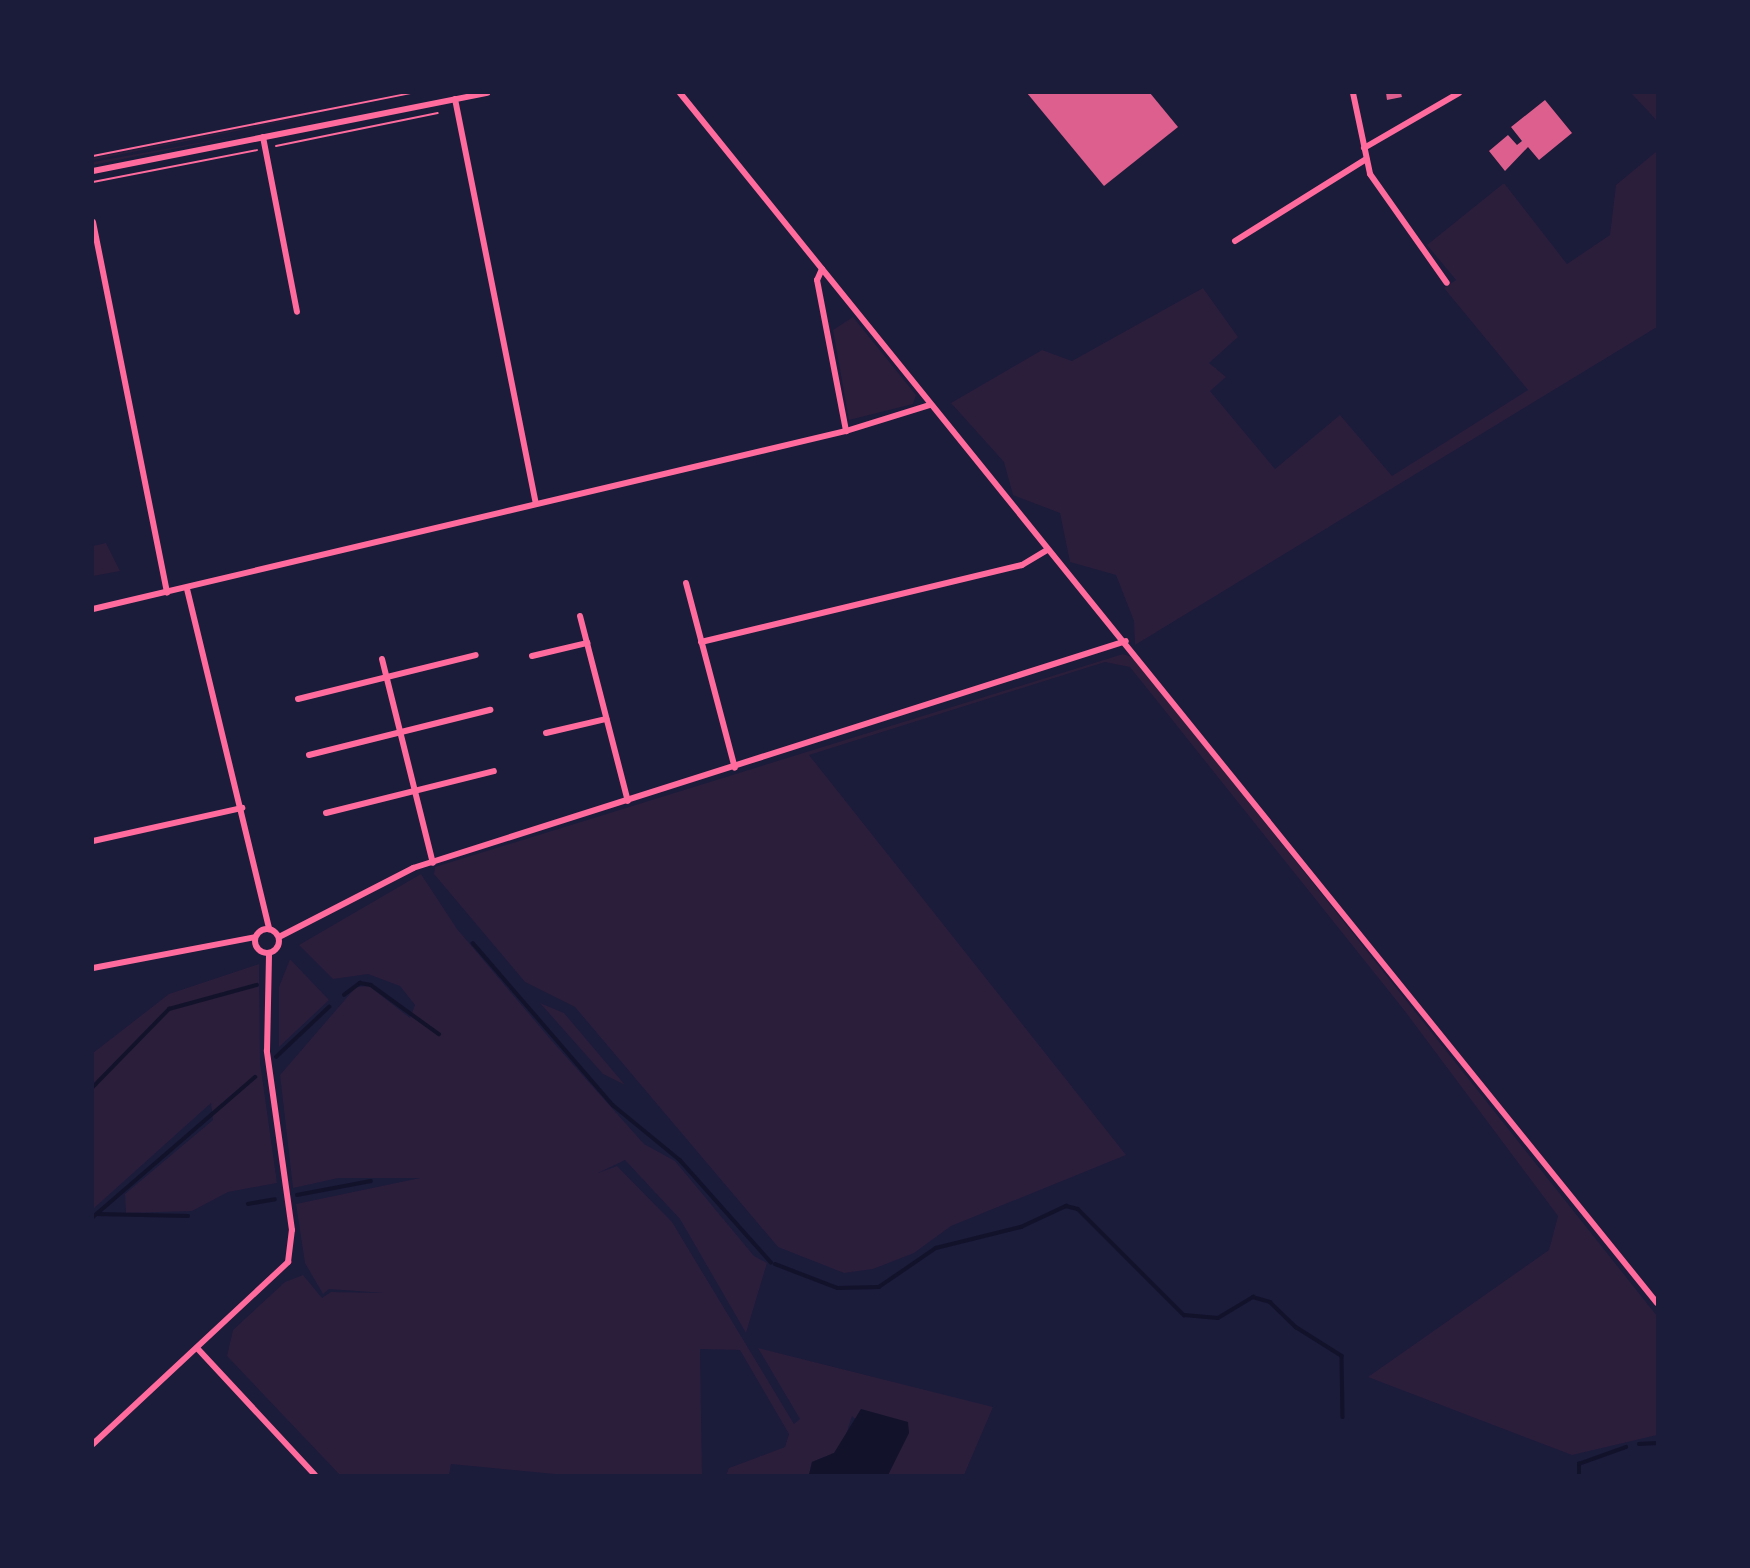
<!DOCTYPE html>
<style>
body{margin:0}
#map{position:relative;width:1750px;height:1568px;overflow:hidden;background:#1b1b3a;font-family:"PT Sans",sans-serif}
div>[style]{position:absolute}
.green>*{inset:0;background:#2a1e3b}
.water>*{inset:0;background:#12122b}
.stream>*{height:3.5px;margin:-1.75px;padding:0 1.75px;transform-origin:1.75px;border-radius:1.75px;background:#12122b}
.building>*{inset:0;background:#dd5f8e}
.path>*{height:2px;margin:-1px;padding:0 1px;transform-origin:1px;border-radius:1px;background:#ff6b9d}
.minor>*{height:6px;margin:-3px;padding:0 3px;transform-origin:3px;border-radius:3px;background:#ff6b9d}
.minor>.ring{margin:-3px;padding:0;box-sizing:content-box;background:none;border:6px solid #ff6b9d;border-radius:50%}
span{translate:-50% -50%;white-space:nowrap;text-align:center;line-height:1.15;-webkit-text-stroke:5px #1b1b3a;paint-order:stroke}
.frame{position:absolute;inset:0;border:94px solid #1b1b3a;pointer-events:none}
</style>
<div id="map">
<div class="green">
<div style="clip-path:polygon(1631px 93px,1657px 93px,1657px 121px,1648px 111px)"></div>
<div style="clip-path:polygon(305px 116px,305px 117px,93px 160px,93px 158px)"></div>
<div style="clip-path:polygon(259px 132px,93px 165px,93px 162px)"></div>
<div style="clip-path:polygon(1657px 151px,1657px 327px,1135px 645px,1134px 621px,1116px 575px,1070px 562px,1060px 513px,1013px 495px,1004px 462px,951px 403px,1042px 350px,1072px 361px,1203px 288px,1238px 337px,1209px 363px,1226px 377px,1210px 391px,1275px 469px,1340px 415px,1392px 476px,1528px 390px,1444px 288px,1456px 280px,1427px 245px,1504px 183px,1567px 264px,1610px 235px,1616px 185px)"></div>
<div style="clip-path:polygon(853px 317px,916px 395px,913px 404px,849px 420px,833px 330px)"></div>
<div style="clip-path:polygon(106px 543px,120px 571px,93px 576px,93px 546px)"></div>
<div style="clip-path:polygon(1123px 654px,1134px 658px,1657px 1316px,1657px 1435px,1572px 1455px,1368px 1377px,1549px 1250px,1558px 1216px,1404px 1010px,1130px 667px,1105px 662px,809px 755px,1126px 1155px,951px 1226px,914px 1253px,873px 1269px,844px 1273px,778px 1247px,575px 1007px,525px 982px,434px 874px,435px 867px)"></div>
<div style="clip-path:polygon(421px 874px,457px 929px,552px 1041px,644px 1144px,675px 1161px,754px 1256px,767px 1263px,746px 1333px,680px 1219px,625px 1160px,598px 1173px,617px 1166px,672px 1222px,794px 1424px,800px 1419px,758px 1348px,993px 1407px,964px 1475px,888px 1475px,897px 1456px,852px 1416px,845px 1438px,834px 1453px,812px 1462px,809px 1475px,726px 1475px,729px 1468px,785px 1447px,789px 1434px,740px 1350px,700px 1349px,702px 1475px,565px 1475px,451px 1464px,449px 1475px,340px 1475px,227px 1356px,233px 1330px,285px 1282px,303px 1275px,322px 1298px,331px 1292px,384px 1293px,329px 1289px,323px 1294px,305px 1263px,296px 1204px,420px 1178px,338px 1178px,293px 1188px,280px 1075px,356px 987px,369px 986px,410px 1018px,415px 1005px,400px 986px,368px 974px,333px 979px,299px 945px)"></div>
<div style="clip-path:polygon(290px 959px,329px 1000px,279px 1047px,279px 987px)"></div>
<div style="clip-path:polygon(259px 964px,260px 1062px,277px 1183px,228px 1192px,192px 1211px,126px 1213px,125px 1194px,213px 1120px,211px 1103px,93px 1209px,93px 1053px,169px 994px)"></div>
<div style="clip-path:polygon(540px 1003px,564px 1013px,625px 1085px,603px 1074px)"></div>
</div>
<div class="water">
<div style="clip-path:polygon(861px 1409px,908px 1422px,909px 1433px,888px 1475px,809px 1475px,812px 1462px,834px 1453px)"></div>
</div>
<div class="stream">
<div style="left:473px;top:943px;width:214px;rotate:49.2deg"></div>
<div style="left:613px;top:1105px;width:87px;rotate:39.4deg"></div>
<div style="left:680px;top:1160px;width:137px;rotate:48.3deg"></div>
<div style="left:344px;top:995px;width:20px;rotate:-37deg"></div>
<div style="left:360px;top:983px;width:11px;rotate:10deg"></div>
<div style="left:371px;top:985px;width:84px;rotate:35.8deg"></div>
<div style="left:276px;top:1057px;width:73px;rotate:-43.3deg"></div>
<div style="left:93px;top:1087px;width:109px;rotate:-45.7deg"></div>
<div style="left:169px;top:1009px;width:91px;rotate:-15.3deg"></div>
<div style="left:297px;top:1195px;width:75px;rotate:-10.7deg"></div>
<div style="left:248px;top:1204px;width:27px;rotate:-10deg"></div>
<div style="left:97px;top:1214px;width:91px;rotate:1.3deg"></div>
<div style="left:93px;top:1217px;width:214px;rotate:-40.8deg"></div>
<div style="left:775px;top:1264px;width:67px;rotate:20.9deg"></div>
<div style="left:838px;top:1288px;width:41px;rotate:-1.4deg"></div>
<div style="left:879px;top:1287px;width:69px;rotate:-34.4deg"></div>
<div style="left:936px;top:1248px;width:88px;rotate:-13.9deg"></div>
<div style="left:1021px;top:1227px;width:50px;rotate:-25deg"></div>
<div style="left:1066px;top:1206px;width:12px;rotate:14deg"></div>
<div style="left:1078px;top:1209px;width:150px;rotate:45deg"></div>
<div style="left:1184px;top:1315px;width:34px;rotate:5deg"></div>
<div style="left:1218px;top:1318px;width:41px;rotate:-31deg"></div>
<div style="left:1253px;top:1297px;width:18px;rotate:16deg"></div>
<div style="left:1270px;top:1302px;width:36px;rotate:44deg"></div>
<div style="left:1296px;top:1327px;width:54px;rotate:32.2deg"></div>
<div style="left:1342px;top:1356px;width:61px;rotate:89.1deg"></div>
<div style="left:1639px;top:1444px;width:18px;rotate:-3deg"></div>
<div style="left:1579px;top:1475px;width:11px;rotate:-90deg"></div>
<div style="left:1579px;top:1464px;width:50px;rotate:-19.9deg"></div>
</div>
<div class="building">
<div style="clip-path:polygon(1027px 93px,1150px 93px,1178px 127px,1104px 186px)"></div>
<div style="clip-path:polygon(1386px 93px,1401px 93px,1402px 97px,1387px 100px)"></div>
<div style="clip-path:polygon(1545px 100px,1572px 133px,1539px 160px,1528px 147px,1505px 171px,1489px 151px,1508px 135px,1517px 145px,1522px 141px,1511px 127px)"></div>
</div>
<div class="path">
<div style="left:276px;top:146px;width:165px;rotate:-11.5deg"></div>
<div style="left:93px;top:156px;width:325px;rotate:-11.2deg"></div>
<div style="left:93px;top:182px;width:167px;rotate:-11deg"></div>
</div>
<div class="minor">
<div style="left:680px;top:93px;width:1555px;rotate:51.08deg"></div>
<div style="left:1353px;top:93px;width:83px;rotate:78.1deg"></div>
<div style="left:1370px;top:174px;width:133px;rotate:54.8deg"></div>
<div style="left:455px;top:99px;width:413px;rotate:78.7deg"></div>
<div style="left:263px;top:137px;width:178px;rotate:79deg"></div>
<div style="left:1364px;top:148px;width:110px;rotate:-30.1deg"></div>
<div style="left:93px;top:171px;width:402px;rotate:-11.2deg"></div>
<div style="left:93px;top:222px;width:378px;rotate:78.7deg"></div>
<div style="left:1235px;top:241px;width:155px;rotate:-32deg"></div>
<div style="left:822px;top:269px;width:12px;rotate:114deg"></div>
<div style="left:817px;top:280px;width:154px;rotate:79.1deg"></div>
<div style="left:686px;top:583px;width:191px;rotate:75.2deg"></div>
<div style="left:187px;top:589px;width:350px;rotate:76.4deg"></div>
<div style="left:93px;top:609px;width:774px;rotate:-13.3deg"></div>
<div style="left:846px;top:431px;width:88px;rotate:-17.2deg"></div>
<div style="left:580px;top:616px;width:191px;rotate:75.5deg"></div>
<div style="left:701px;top:642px;width:330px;rotate:-13.5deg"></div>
<div style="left:1022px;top:565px;width:29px;rotate:-31deg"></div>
<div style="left:532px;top:656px;width:57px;rotate:-13.3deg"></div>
<div style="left:382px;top:659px;width:210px;rotate:76deg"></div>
<div style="left:298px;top:699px;width:183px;rotate:-13.9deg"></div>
<div style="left:546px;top:733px;width:62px;rotate:-13.1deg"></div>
<div style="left:309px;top:755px;width:187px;rotate:-14deg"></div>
<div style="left:326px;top:813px;width:173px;rotate:-14deg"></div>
<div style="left:93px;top:841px;width:153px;rotate:-12.5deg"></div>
<div class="ring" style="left:255px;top:929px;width:18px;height:18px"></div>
<div style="left:279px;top:937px;width:151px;rotate:-27.2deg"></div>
<div style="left:413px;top:868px;width:748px;rotate:-17.66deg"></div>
<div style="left:93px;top:968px;width:165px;rotate:-10.8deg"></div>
<div style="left:197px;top:1348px;width:173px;rotate:47.1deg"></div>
<div style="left:93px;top:1444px;width:267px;rotate:-43deg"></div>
<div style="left:288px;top:1262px;width:32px;rotate:-83deg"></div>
<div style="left:292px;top:1230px;width:181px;rotate:-98deg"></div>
<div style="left:267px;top:1051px;width:98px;rotate:-88.8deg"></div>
</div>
<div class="frame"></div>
</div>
